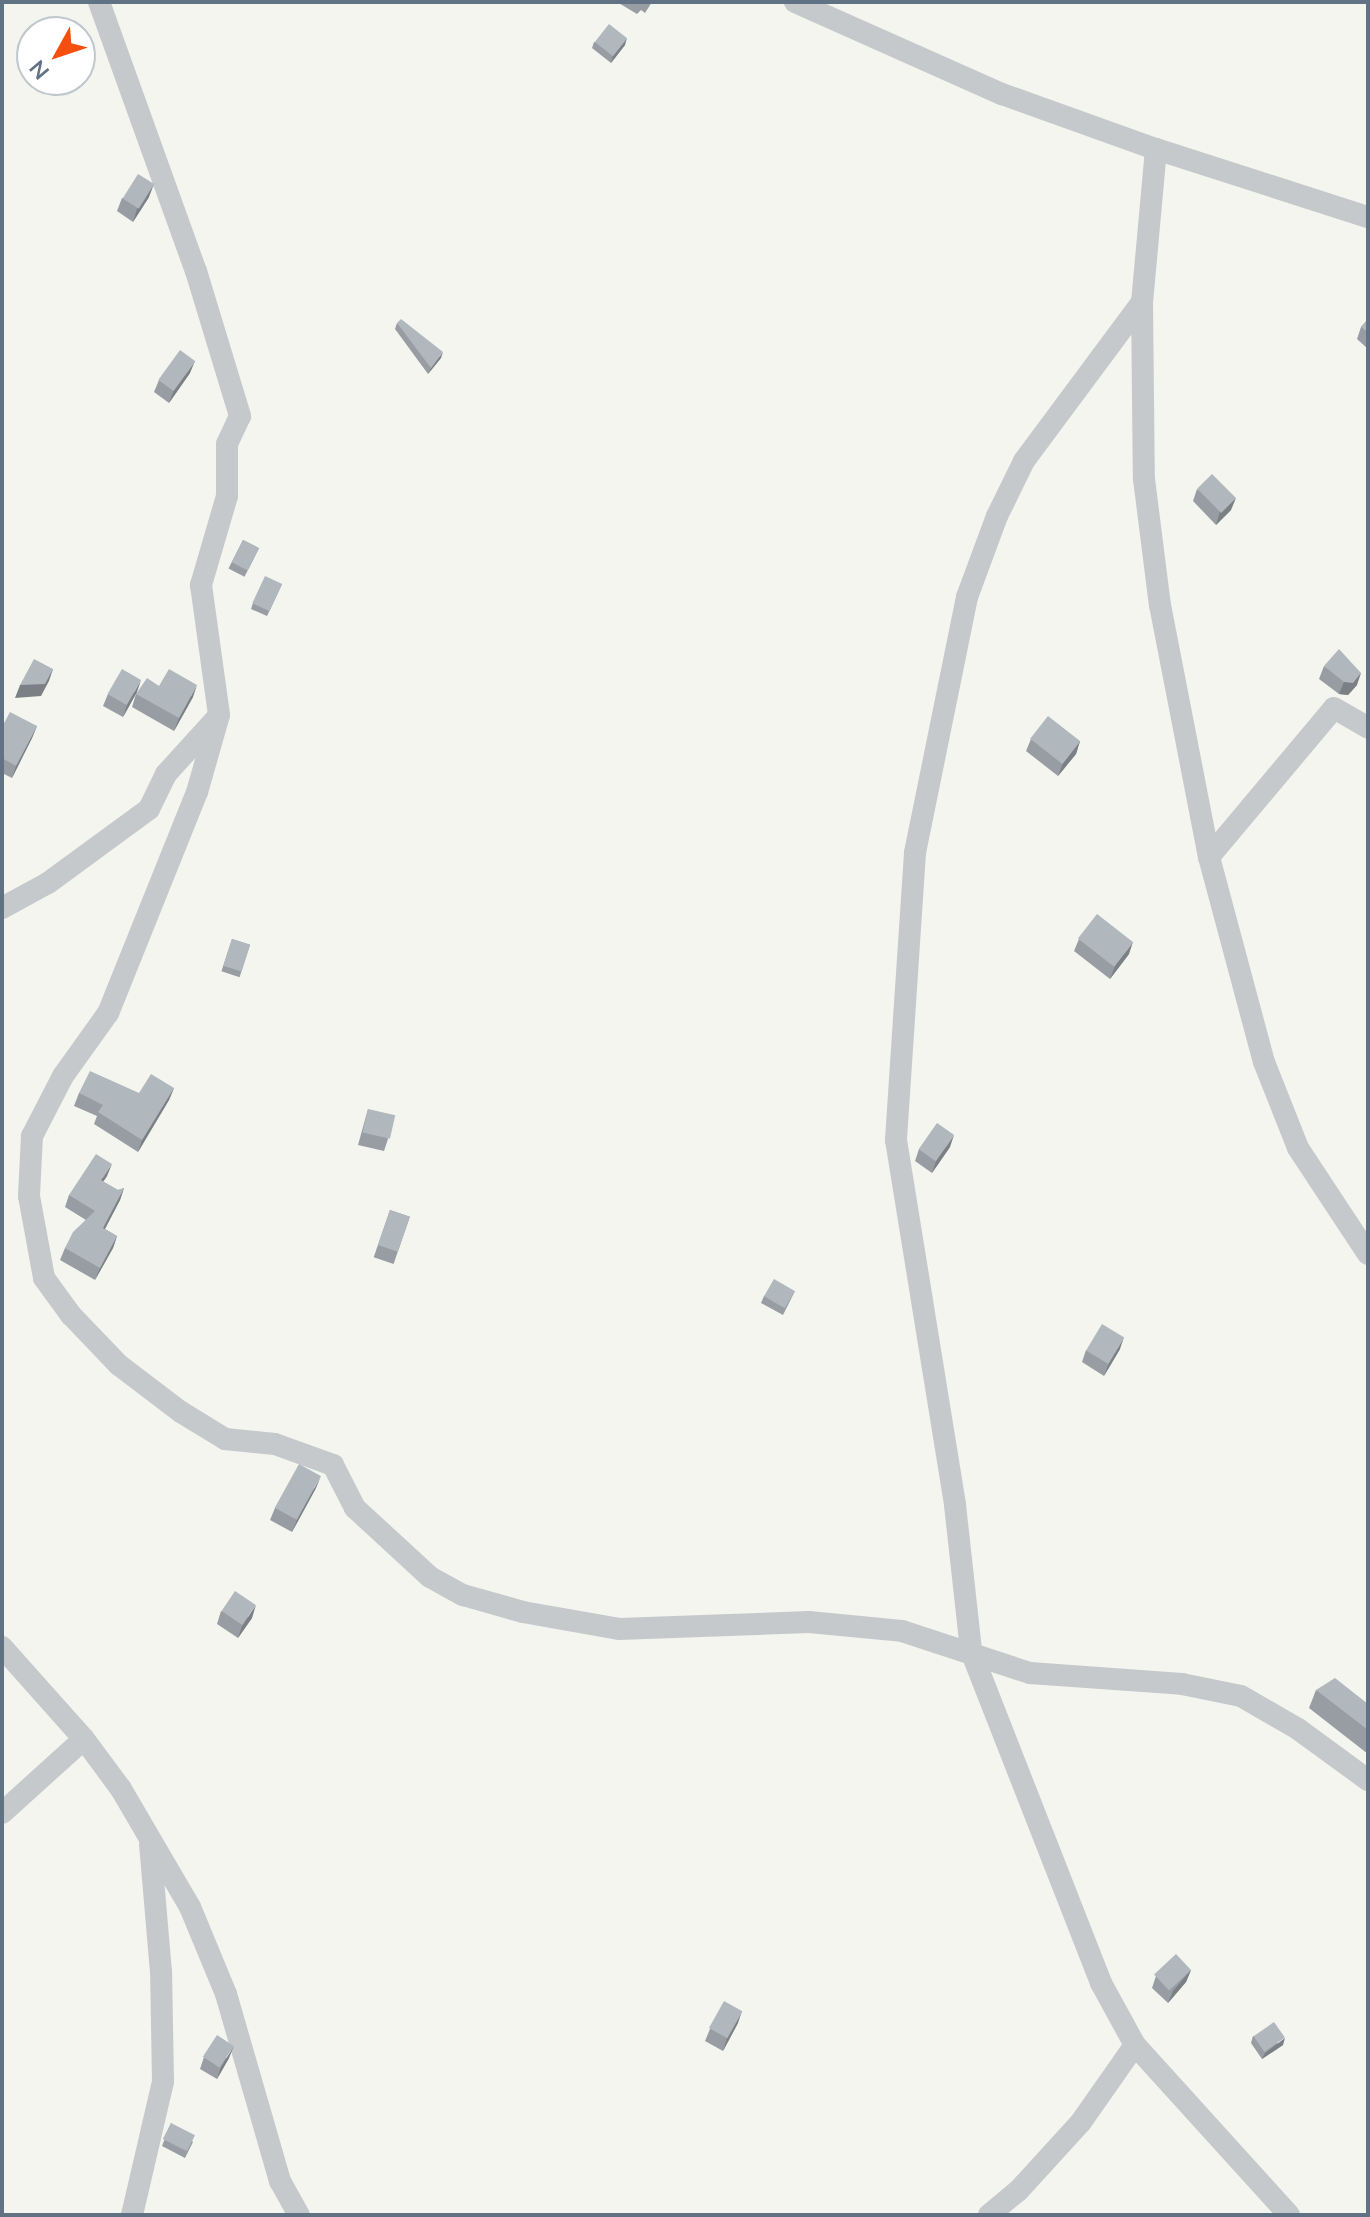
<!DOCTYPE html>
<style>
body{margin:0}
#map{position:relative;width:1370px;height:2217px;overflow:hidden;background:#f4f5ef;font-family:Mulish,sans-serif}
div>[style]{position:absolute}
.minor>*{height:22px;margin:-11px;padding:0 11px;transform-origin:11px;border-radius:11px;background:#c6c9cc}
.wall>*{inset:0;background:#979da3;transform-origin:0 0}
.shaded-wall>*{inset:0;background:#7b8084}
.building>*{inset:0;background:#b0b7bd;transform-origin:0 0}
span{translate:-50% -50%;white-space:nowrap;text-align:center;line-height:1.15;-webkit-text-stroke:8px #fff;paint-order:stroke}
.frame{position:absolute;inset:0;border:4px solid #607284;pointer-events:none}
.north{position:absolute;left:16px;top:16px;width:80px;height:80px;box-sizing:border-box;background:#fff;border:2px solid #bfc7ce;border-radius:50%;rotate:230deg;font-size:22px;font-weight:700;line-height:32px;text-align:center;color:#607284}
.north::after{content:'';display:block;margin:auto;width:28px;height:36px;background:#f44f0f;clip-path:polygon(50% 0,100% 100%,50% 72%,0 100%)}
</style>
<div id="map">
<div class="minor">
<div style="left:99px;top:2px;width:286px;rotate:70.2deg"></div>
<div style="left:196px;top:271px;width:152px;rotate:73.1deg"></div>
<div style="left:240px;top:416px;width:31px;rotate:115deg"></div>
<div style="left:227px;top:444px;width:52px;rotate:90deg"></div>
<div style="left:227px;top:496px;width:93px;rotate:106.3deg"></div>
<div style="left:201px;top:585px;width:131px;rotate:82.1deg"></div>
<div style="left:219px;top:715px;width:80px;rotate:105.9deg"></div>
<div style="left:197px;top:792px;width:238px;rotate:111.9deg"></div>
<div style="left:108px;top:1013px;width:77px;rotate:125.5deg"></div>
<div style="left:63px;top:1076px;width:68px;rotate:117.3deg"></div>
<div style="left:32px;top:1136px;width:60px;rotate:92.9deg"></div>
<div style="left:29px;top:1196px;width:83px;rotate:79.6deg"></div>
<div style="left:44px;top:1278px;width:46px;rotate:53.9deg"></div>
<div style="left:71px;top:1315px;width:69px;rotate:46.2deg"></div>
<div style="left:119px;top:1365px;width:78px;rotate:37.2deg"></div>
<div style="left:181px;top:1412px;width:52px;rotate:31.5deg"></div>
<div style="left:225px;top:1439px;width:50px;rotate:5.7deg"></div>
<div style="left:275px;top:1444px;width:62px;rotate:19.9deg"></div>
<div style="left:333px;top:1465px;width:48px;rotate:62.9deg"></div>
<div style="left:355px;top:1508px;width:102px;rotate:42.6deg"></div>
<div style="left:430px;top:1577px;width:38px;rotate:29deg"></div>
<div style="left:463px;top:1595px;width:62px;rotate:15.8deg"></div>
<div style="left:523px;top:1612px;width:97px;rotate:10deg"></div>
<div style="left:619px;top:1629px;width:190px;rotate:-2.1deg"></div>
<div style="left:809px;top:1622px;width:93px;rotate:5.5deg"></div>
<div style="left:902px;top:1631px;width:135px;rotate:18.2deg"></div>
<div style="left:1030px;top:1673px;width:152px;rotate:4.1deg"></div>
<div style="left:1182px;top:1684px;width:60px;rotate:11.5deg"></div>
<div style="left:1241px;top:1696px;width:66px;rotate:30.1deg"></div>
<div style="left:1298px;top:1729px;width:87px;rotate:36.1deg"></div>
<div style="left:795px;top:2px;width:227px;rotate:24deg"></div>
<div style="left:1002px;top:94px;width:164px;rotate:19.7deg"></div>
<div style="left:1156px;top:149px;width:223px;rotate:17.8deg"></div>
<div style="left:1156px;top:149px;width:154px;rotate:95.2deg"></div>
<div style="left:1142px;top:302px;width:177px;rotate:89.4deg"></div>
<div style="left:1144px;top:479px;width:127px;rotate:82.8deg"></div>
<div style="left:1160px;top:605px;width:257px;rotate:79deg"></div>
<div style="left:1209px;top:857px;width:212px;rotate:75deg"></div>
<div style="left:1264px;top:1062px;width:92px;rotate:68.4deg"></div>
<div style="left:1298px;top:1148px;width:127px;rotate:56.6deg"></div>
<div style="left:1142px;top:302px;width:198px;rotate:126.6deg"></div>
<div style="left:1024px;top:461px;width:61px;rotate:116.1deg"></div>
<div style="left:997px;top:516px;width:86px;rotate:110.3deg"></div>
<div style="left:967px;top:597px;width:261px;rotate:101.5deg"></div>
<div style="left:915px;top:853px;width:288px;rotate:93.8deg"></div>
<div style="left:896px;top:1140px;width:370px;rotate:80.8deg"></div>
<div style="left:955px;top:1505px;width:147px;rotate:83.7deg"></div>
<div style="left:971px;top:1651px;width:357px;rotate:68.6deg"></div>
<div style="left:1101px;top:1983px;width:71px;rotate:61.3deg"></div>
<div style="left:1135px;top:2045px;width:229px;rotate:47.8deg"></div>
<div style="left:1209px;top:857px;width:194px;rotate:-50deg"></div>
<div style="left:1334px;top:708px;width:39px;rotate:30deg"></div>
<div style="left:2px;top:908px;width:52px;rotate:-28.5deg"></div>
<div style="left:48px;top:883px;width:125px;rotate:-36.2deg"></div>
<div style="left:149px;top:809px;width:39px;rotate:-64deg"></div>
<div style="left:166px;top:774px;width:74px;rotate:-47.7deg"></div>
<div style="left:2px;top:1647px;width:123px;rotate:48.3deg"></div>
<div style="left:84px;top:1739px;width:62px;rotate:53.5deg"></div>
<div style="left:121px;top:1789px;width:137px;rotate:59.7deg"></div>
<div style="left:190px;top:1907px;width:94px;rotate:67.5deg"></div>
<div style="left:226px;top:1994px;width:195px;rotate:73.9deg"></div>
<div style="left:280px;top:2181px;width:39px;rotate:61deg"></div>
<div style="left:2px;top:1813px;width:110px;rotate:-42.1deg"></div>
<div style="left:132px;top:2215px;width:137px;rotate:-76.9deg"></div>
<div style="left:163px;top:2082px;width:110px;rotate:-91deg"></div>
<div style="left:161px;top:1972px;width:128px;rotate:-94.9deg"></div>
<div style="left:989px;top:2215px;width:38px;rotate:-40deg"></div>
<div style="left:1018px;top:2191px;width:93px;rotate:-47.6deg"></div>
<div style="left:1081px;top:2122px;width:94px;rotate:-55deg"></div>
</div>
<div class="wall">
<div style="clip-path:polygon(617px 2px,652px 2px,645px 13px,641px 10px,637px 14px)"></div>
<div style="clip-path:polygon(594px 42px,625px 45px,611px 63px,592px 48px)"></div>
<div style="clip-path:polygon(149px 197px,133px 222px,117px 211px,122px 198px)"></div>
<div style="clip-path:polygon(1368px 319px,1368px 349px,1357px 339px,1361px 327px)"></div>
<div style="clip-path:polygon(397px 323px,441px 358px,428px 374px,395px 329px)"></div>
<div style="clip-path:polygon(190px 373px,169px 403px,154px 392px,159px 380px)"></div>
<div style="clip-path:polygon(1197px 489px,1231px 510px,1216px 525px,1193px 501px)"></div>
<div style="left:243px;top:540px;width:18px;height:32px;rotate:27deg"></div>
<div style="clip-path:polygon(282px 584px,267px 616px,251px 609px,253px 603px)"></div>
<div style="clip-path:polygon(1324px 666px,1357px 685px,1348px 695px,1339px 694px,1319px 679px)"></div>
<div style="clip-path:polygon(159px 686px,193px 697px,174px 731px,132px 707px,136px 694px)"></div>
<div style="clip-path:polygon(137px 692px,123px 717px,103px 706px,108px 694px)"></div>
<div style="clip-path:polygon(37px 726px,32px 738px,12px 778px,2px 773px,2px 727px)"></div>
<div style="clip-path:polygon(1031px 739px,1080px 741px,1076px 754px,1058px 776px,1026px 751px)"></div>
<div style="left:232px;top:939px;width:19px;height:34px;rotate:18deg"></div>
<div style="clip-path:polygon(1079px 939px,1129px 954px,1110px 979px,1074px 951px)"></div>
<div style="clip-path:polygon(174px 1088px,169px 1100px,138px 1152px,94px 1124px,97px 1116px,74px 1106px,79px 1093px,139px 1093px)"></div>
<div style="clip-path:polygon(368px 1109px,388px 1139px,384px 1151px,358px 1145px)"></div>
<div style="clip-path:polygon(950px 1147px,932px 1173px,915px 1161px,919px 1149px)"></div>
<div style="clip-path:polygon(107px 1176px,103px 1182px,118px 1190px,124px 1188px,120px 1200px,105px 1229px,117px 1236px,113px 1248px,95px 1280px,60px 1260px,65px 1248px,86px 1220px,65px 1207px,69px 1195px)"></div>
<div style="left:390px;top:1210px;width:21px;height:50px;rotate:19deg"></div>
<div style="clip-path:polygon(795px 1291px,783px 1315px,761px 1303px,764px 1296px)"></div>
<div style="clip-path:polygon(1120px 1349px,1104px 1376px,1082px 1362px,1086px 1350px)"></div>
<div style="clip-path:polygon(316px 1488px,292px 1532px,270px 1520px,275px 1508px)"></div>
<div style="clip-path:polygon(221px 1611px,252px 1618px,238px 1638px,217px 1624px)"></div>
<div style="clip-path:polygon(1316px 1690px,1368px 1704px,1368px 1754px,1309px 1708px)"></div>
<div style="clip-path:polygon(1191px 1970px,1186px 1982px,1168px 2003px,1152px 1988px,1156px 1976px)"></div>
<div style="clip-path:polygon(738px 2023px,723px 2051px,705px 2041px,710px 2029px)"></div>
<div style="clip-path:polygon(1253px 2036px,1283px 2045px,1262px 2059px,1251px 2043px)"></div>
<div style="clip-path:polygon(204px 2057px,229px 2058px,217px 2079px,200px 2069px)"></div>
<div style="clip-path:polygon(171px 2123px,193px 2142px,185px 2158px,162px 2146px)"></div>
</div>
<div class="shaded-wall">
<div style="clip-path:polygon(627px 38px,625px 45px,611px 63px,613px 56px)"></div>
<div style="clip-path:polygon(154px 184px,149px 197px,133px 222px,137px 209px)"></div>
<div style="clip-path:polygon(443px 352px,441px 358px,428px 374px,431px 368px)"></div>
<div style="clip-path:polygon(195px 361px,190px 373px,169px 403px,174px 390px)"></div>
<div style="clip-path:polygon(1236px 498px,1231px 510px,1216px 525px,1220px 512px)"></div>
<div style="clip-path:polygon(53px 669px,49px 681px,41px 696px,15px 698px,20px 685px)"></div>
<div style="clip-path:polygon(1361px 673px,1357px 685px,1348px 695px,1339px 694px,1344px 682px)"></div>
<div style="clip-path:polygon(141px 680px,137px 692px,123px 717px,127px 705px)"></div>
<div style="clip-path:polygon(197px 685px,193px 697px,174px 731px,179px 718px)"></div>
<div style="clip-path:polygon(37px 726px,32px 738px,12px 778px,16px 766px)"></div>
<div style="clip-path:polygon(1080px 741px,1076px 754px,1058px 776px,1063px 763px)"></div>
<div style="clip-path:polygon(1133px 942px,1129px 954px,1110px 979px,1115px 966px)"></div>
<div style="clip-path:polygon(174px 1088px,169px 1100px,138px 1152px,142px 1140px)"></div>
<div style="clip-path:polygon(954px 1135px,950px 1147px,932px 1173px,936px 1161px)"></div>
<div style="clip-path:polygon(112px 1164px,107px 1176px,96px 1192px,101px 1180px)"></div>
<div style="clip-path:polygon(124px 1188px,120px 1200px,99px 1240px,103px 1228px)"></div>
<div style="clip-path:polygon(117px 1236px,113px 1248px,95px 1280px,100px 1268px)"></div>
<div style="clip-path:polygon(1124px 1337px,1120px 1349px,1104px 1376px,1109px 1363px)"></div>
<div style="clip-path:polygon(321px 1476px,316px 1488px,292px 1532px,297px 1520px)"></div>
<div style="clip-path:polygon(256px 1605px,252px 1618px,238px 1638px,242px 1626px)"></div>
<div style="clip-path:polygon(1191px 1970px,1186px 1982px,1168px 2003px,1173px 1991px)"></div>
<div style="clip-path:polygon(742px 2011px,738px 2023px,723px 2051px,727px 2038px)"></div>
<div style="clip-path:polygon(1285px 2038px,1283px 2045px,1262px 2059px,1265px 2053px)"></div>
<div style="clip-path:polygon(234px 2046px,229px 2058px,217px 2079px,221px 2067px)"></div>
</div>
<div class="building">
<div style="left:609px;top:24px;width:23px;height:23px;rotate:38deg"></div>
<div style="left:138px;top:174px;width:19px;height:29px;rotate:32deg"></div>
<div style="clip-path:polygon(401px 319px,443px 352px,431px 368px,397px 323px)"></div>
<div style="clip-path:polygon(1368px 319px,1368px 332px,1361px 327px)"></div>
<div style="left:180px;top:350px;width:19px;height:37px;rotate:36deg"></div>
<div style="left:1212px;top:474px;width:34px;height:21px;rotate:45deg"></div>
<div style="left:243px;top:540px;width:18px;height:25px;rotate:27deg"></div>
<div style="left:265px;top:576px;width:19px;height:30px;rotate:25deg"></div>
<div style="clip-path:polygon(1339px 649px,1361px 673px,1353px 683px,1344px 682px,1324px 666px)"></div>
<div style="clip-path:polygon(34px 659px,53px 669px,45px 684px,20px 685px)"></div>
<div style="left:122px;top:669px;width:22px;height:29px;rotate:30deg"></div>
<div style="clip-path:polygon(169px 669px,197px 685px,179px 718px,136px 694px,147px 678px,159px 686px)"></div>
<div style="clip-path:polygon(10px 712px,37px 726px,16px 766px,2px 758px,2px 727px)"></div>
<div style="left:1048px;top:716px;width:41px;height:29px;rotate:38deg"></div>
<div style="left:1097px;top:914px;width:46px;height:31px;rotate:38deg"></div>
<div style="left:232px;top:939px;width:19px;height:28px;rotate:18deg"></div>
<div style="clip-path:polygon(90px 1071px,139px 1093px,151px 1074px,174px 1088px,142px 1140px,98px 1112px,103px 1105px,79px 1093px)"></div>
<div style="left:368px;top:1109px;width:28px;height:24px;rotate:13deg"></div>
<div style="left:937px;top:1123px;width:21px;height:32px;rotate:35deg"></div>
<div style="clip-path:polygon(96px 1154px,112px 1164px,101px 1180px,118px 1190px,124px 1188px,103px 1228px,117px 1236px,100px 1268px,65px 1248px,73px 1232px,95px 1211px,69px 1195px)"></div>
<div style="left:390px;top:1210px;width:21px;height:37px;rotate:19deg"></div>
<div style="left:774px;top:1279px;width:24px;height:20px;rotate:30deg"></div>
<div style="left:1102px;top:1324px;width:26px;height:31px;rotate:31deg"></div>
<div style="left:299px;top:1464px;width:25px;height:50px;rotate:29deg"></div>
<div style="left:235px;top:1591px;width:25px;height:24px;rotate:34deg"></div>
<div style="clip-path:polygon(1335px 1678px,1368px 1704px,1368px 1730px,1316px 1690px)"></div>
<div style="left:1176px;top:1954px;width:22px;height:30px;rotate:47deg"></div>
<div style="left:724px;top:2001px;width:21px;height:31px;rotate:29deg"></div>
<div style="left:1274px;top:2022px;width:19px;height:25px;rotate:55deg"></div>
<div style="left:217px;top:2035px;width:20px;height:26px;rotate:33deg"></div>
<div style="left:171px;top:2123px;width:27px;height:18px;rotate:27deg"></div>
</div>
<div class="frame"></div>
<div class="north">N</div>
</div>
